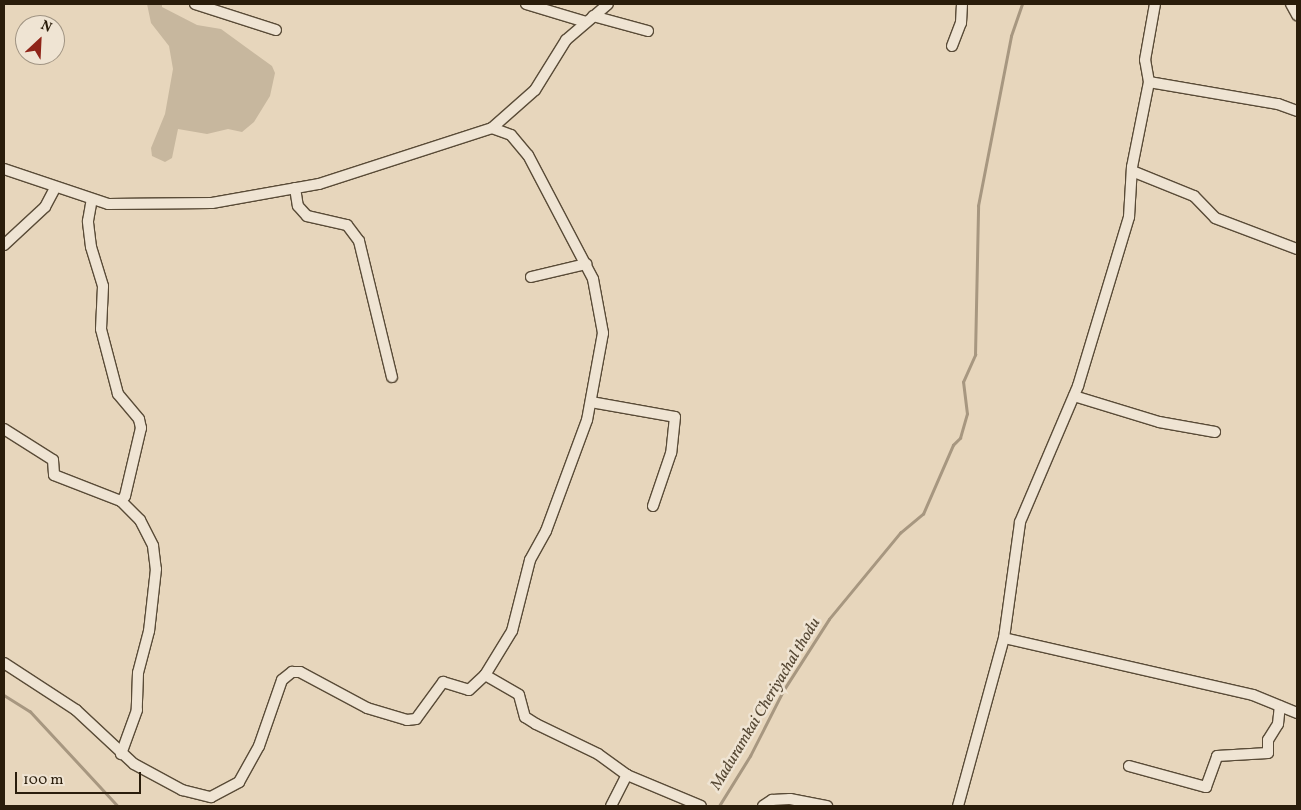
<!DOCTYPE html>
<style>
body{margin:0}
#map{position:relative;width:1301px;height:810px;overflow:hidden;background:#e7d6bc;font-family:Vollkorn,serif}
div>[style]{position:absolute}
.green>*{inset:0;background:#c7b79e}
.stream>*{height:2.5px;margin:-1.25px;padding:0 1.25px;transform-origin:1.25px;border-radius:1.25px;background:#a79780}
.roads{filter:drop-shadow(1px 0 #594b37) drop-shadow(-1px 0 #594b37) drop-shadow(0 1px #594b37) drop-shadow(0 -1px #594b37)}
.street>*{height:10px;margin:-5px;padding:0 5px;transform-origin:5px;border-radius:5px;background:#efe4d3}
span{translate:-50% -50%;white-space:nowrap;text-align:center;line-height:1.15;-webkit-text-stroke:5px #efe4d3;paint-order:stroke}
.water-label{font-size:16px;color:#564834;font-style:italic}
.frame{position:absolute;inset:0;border:5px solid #2a1d0b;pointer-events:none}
.north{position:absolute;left:15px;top:15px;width:50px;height:50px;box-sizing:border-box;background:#efe4d3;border:1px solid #a09483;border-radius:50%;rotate:25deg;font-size:14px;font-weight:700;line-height:20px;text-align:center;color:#2a1d0b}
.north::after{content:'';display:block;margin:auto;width:18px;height:22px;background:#8f2418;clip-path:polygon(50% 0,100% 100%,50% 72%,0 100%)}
.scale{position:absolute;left:15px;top:772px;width:126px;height:22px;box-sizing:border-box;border:2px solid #2a1d0b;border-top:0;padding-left:6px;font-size:15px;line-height:18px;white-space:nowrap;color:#2a1d0b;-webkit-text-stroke:4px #efe4d3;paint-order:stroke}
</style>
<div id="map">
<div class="green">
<div style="clip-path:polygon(147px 4px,162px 4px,162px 7px,197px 25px,221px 29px,272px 66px,275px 73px,270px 96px,254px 122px,242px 132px,228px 129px,207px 134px,178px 129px,172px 158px,165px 162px,152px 156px,151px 148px,165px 114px,173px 69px,169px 46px,151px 23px)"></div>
</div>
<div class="stream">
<div style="left:4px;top:695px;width:31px;rotate:32deg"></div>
<div style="left:30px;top:711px;width:129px;rotate:47.2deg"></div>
<div style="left:719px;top:806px;width:59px;rotate:-58.2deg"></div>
<div style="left:750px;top:756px;width:73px;rotate:-63.1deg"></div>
<div style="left:783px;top:691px;width:85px;rotate:-57.4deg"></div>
<div style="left:829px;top:619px;width:112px;rotate:-50.5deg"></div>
<div style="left:900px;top:533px;width:30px;rotate:-40deg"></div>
<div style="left:923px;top:514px;width:75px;rotate:-66.5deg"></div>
<div style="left:953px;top:445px;width:10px;rotate:-45deg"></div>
<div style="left:960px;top:438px;width:25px;rotate:-74deg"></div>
<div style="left:967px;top:414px;width:32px;rotate:-97deg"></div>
<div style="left:963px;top:382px;width:30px;rotate:-66deg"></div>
<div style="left:975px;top:355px;width:149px;rotate:-88.8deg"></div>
<div style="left:978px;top:206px;width:173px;rotate:-79deg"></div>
<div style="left:1011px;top:36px;width:34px;rotate:-71deg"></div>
</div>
<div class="roads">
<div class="street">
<div style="left:195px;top:4px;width:85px;rotate:17.8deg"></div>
<div style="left:526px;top:4px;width:63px;rotate:16.7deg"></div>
<div style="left:1291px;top:4px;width:13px;rotate:61deg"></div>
<div style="left:593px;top:16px;width:57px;rotate:15.3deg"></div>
<div style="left:952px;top:46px;width:25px;rotate:-69deg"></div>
<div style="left:961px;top:23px;width:19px;rotate:-87deg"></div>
<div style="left:1149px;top:82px;width:22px;rotate:-100deg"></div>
<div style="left:1145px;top:60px;width:57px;rotate:-79.9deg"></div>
<div style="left:492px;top:128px;width:20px;rotate:20deg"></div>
<div style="left:511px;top:135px;width:26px;rotate:50deg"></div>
<div style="left:528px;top:155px;width:140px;rotate:62.3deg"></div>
<div style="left:593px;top:279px;width:55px;rotate:79.5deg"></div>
<div style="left:603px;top:333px;width:88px;rotate:100.4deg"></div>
<div style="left:587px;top:420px;width:118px;rotate:110.3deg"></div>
<div style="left:546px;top:531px;width:33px;rotate:119deg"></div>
<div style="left:530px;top:560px;width:73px;rotate:104.2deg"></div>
<div style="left:512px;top:631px;width:52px;rotate:121.5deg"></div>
<div style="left:485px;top:675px;width:39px;rotate:30deg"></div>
<div style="left:519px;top:695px;width:23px;rotate:75deg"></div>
<div style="left:525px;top:717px;width:13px;rotate:32deg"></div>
<div style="left:536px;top:724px;width:69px;rotate:25.8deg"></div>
<div style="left:598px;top:754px;width:36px;rotate:36deg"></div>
<div style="left:627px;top:775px;width:80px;rotate:22.7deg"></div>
<div style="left:4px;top:169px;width:110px;rotate:18.6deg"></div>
<div style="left:108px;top:204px;width:104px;rotate:-0.6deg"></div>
<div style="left:212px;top:203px;width:109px;rotate:-10.1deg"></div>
<div style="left:319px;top:184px;width:182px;rotate:-17.9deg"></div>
<div style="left:492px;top:128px;width:57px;rotate:-41.5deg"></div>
<div style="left:535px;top:90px;width:59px;rotate:-58.2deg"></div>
<div style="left:566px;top:40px;width:55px;rotate:-40.6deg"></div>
<div style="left:1132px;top:171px;width:67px;rotate:22deg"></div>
<div style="left:1194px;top:196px;width:30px;rotate:46deg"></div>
<div style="left:1215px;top:218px;width:88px;rotate:20.7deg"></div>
<div style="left:295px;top:188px;width:18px;rotate:81deg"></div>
<div style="left:298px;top:206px;width:13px;rotate:48deg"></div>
<div style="left:307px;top:216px;width:41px;rotate:12.7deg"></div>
<div style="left:347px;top:225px;width:20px;rotate:53deg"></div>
<div style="left:359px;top:241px;width:140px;rotate:76.4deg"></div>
<div style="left:4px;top:245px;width:56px;rotate:-42.8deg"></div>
<div style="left:45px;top:207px;width:21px;rotate:-62deg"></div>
<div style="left:531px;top:277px;width:57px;rotate:-13.3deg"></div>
<div style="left:1074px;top:396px;width:89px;rotate:17deg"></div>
<div style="left:1159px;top:422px;width:57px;rotate:10.1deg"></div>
<div style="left:591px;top:402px;width:85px;rotate:10.1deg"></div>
<div style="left:675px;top:417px;width:36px;rotate:96deg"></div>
<div style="left:671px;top:453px;width:56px;rotate:108.8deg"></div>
<div style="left:4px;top:429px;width:58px;rotate:32.3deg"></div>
<div style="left:53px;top:460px;width:15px;rotate:86deg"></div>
<div style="left:54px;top:475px;width:72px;rotate:21.2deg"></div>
<div style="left:121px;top:501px;width:6px;rotate:-51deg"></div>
<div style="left:125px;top:496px;width:70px;rotate:-76.8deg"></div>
<div style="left:141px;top:428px;width:9px;rotate:-103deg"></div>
<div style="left:139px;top:419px;width:33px;rotate:-130deg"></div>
<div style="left:118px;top:394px;width:67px;rotate:-104.7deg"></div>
<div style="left:101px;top:329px;width:43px;rotate:-87.3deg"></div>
<div style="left:103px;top:286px;width:41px;rotate:-107.1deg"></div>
<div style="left:91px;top:247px;width:26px;rotate:-97deg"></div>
<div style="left:88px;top:221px;width:22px;rotate:-80deg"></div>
<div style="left:121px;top:501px;width:27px;rotate:45deg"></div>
<div style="left:140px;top:520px;width:29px;rotate:63deg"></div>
<div style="left:153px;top:546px;width:23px;rotate:83deg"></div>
<div style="left:156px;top:569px;width:62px;rotate:96.4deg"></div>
<div style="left:149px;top:631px;width:43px;rotate:104.7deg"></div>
<div style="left:138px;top:673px;width:37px;rotate:92deg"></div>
<div style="left:137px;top:710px;width:47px;rotate:110deg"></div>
<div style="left:1004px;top:638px;width:255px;rotate:12.9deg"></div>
<div style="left:1253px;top:695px;width:48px;rotate:22.2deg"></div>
<div style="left:4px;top:663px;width:86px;rotate:33.1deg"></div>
<div style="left:76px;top:710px;width:79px;rotate:43deg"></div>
<div style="left:134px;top:764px;width:55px;rotate:28.4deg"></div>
<div style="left:182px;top:790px;width:30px;rotate:14deg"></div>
<div style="left:211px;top:797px;width:32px;rotate:-28deg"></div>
<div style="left:239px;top:782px;width:41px;rotate:-60.9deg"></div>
<div style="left:259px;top:746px;width:70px;rotate:-70.8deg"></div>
<div style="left:282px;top:680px;width:13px;rotate:-39deg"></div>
<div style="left:292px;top:672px;width:8px"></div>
<div style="left:300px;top:672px;width:76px;rotate:28.2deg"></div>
<div style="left:367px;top:708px;width:42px;rotate:16.7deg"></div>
<div style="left:407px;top:720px;width:9px;rotate:-6deg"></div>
<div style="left:416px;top:719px;width:46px;rotate:-53.9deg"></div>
<div style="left:443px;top:682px;width:27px;rotate:17deg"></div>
<div style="left:469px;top:690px;width:22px;rotate:-43deg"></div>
<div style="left:1129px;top:766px;width:80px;rotate:15.3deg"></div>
<div style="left:1206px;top:787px;width:33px;rotate:-70deg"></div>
<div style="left:1217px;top:756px;width:51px;rotate:-3.4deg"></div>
<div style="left:1268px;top:753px;width:13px;rotate:-90deg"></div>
<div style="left:1268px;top:740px;width:19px;rotate:-58deg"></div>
<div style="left:1278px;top:724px;width:18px;rotate:-84deg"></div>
<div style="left:611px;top:806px;width:35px;rotate:-63deg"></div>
<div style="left:763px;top:806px;width:11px;rotate:-34deg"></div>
<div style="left:772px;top:800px;width:18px;rotate:-3deg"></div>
<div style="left:790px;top:799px;width:38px;rotate:11deg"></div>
<div style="left:958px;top:806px;width:174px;rotate:-74.7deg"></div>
<div style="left:1004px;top:638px;width:117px;rotate:-82.1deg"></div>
<div style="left:1020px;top:522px;width:148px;rotate:-66.9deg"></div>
<div style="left:1078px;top:386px;width:177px;rotate:-73.2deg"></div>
<div style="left:1129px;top:217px;width:50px;rotate:-86.6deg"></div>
<div style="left:1132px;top:167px;width:87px;rotate:-78.7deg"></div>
<div style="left:1149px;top:82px;width:131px;rotate:9.7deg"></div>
<div style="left:1278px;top:104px;width:20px;rotate:20deg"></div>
</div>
</div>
<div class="water-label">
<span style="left:766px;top:704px;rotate:-59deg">Maduramkai Cheriyachal thodu</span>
</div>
<div class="frame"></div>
<div class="north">N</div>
<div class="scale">100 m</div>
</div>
